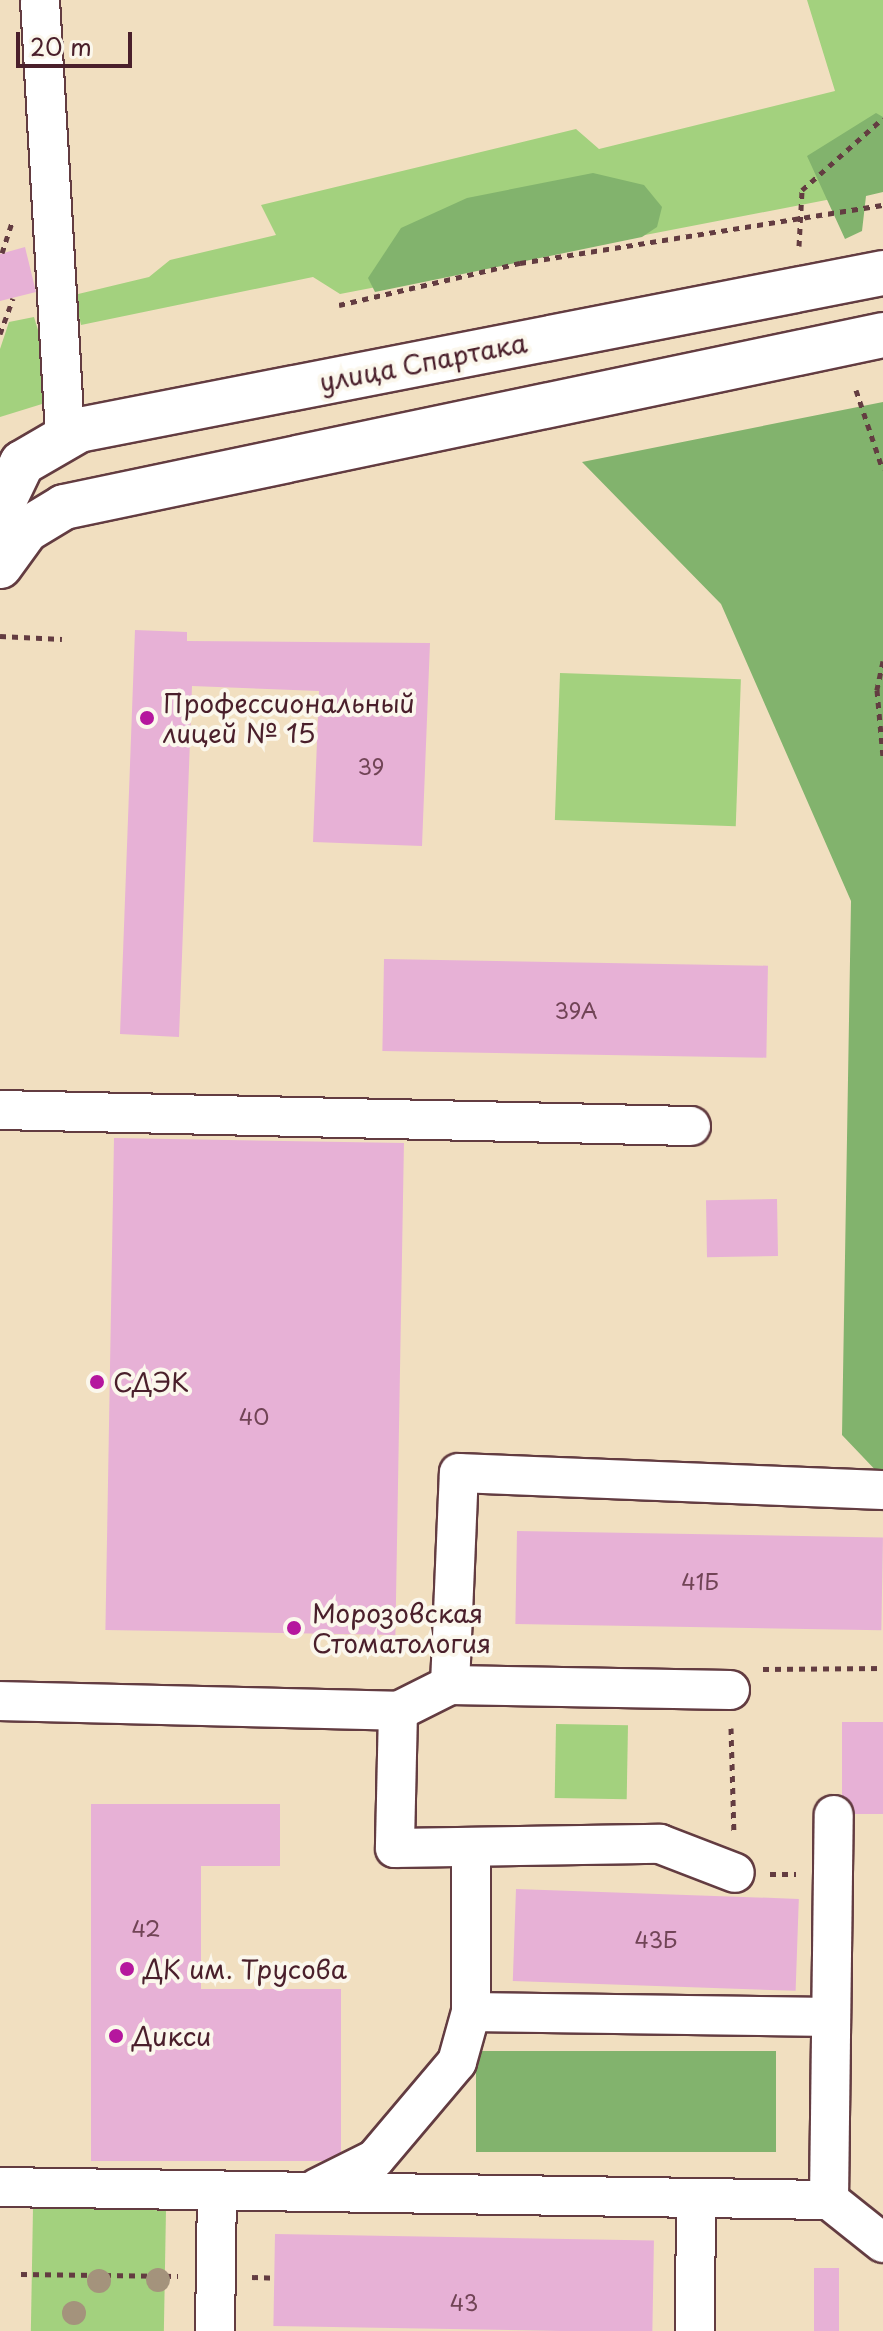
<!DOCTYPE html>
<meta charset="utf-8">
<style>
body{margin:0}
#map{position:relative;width:883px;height:2331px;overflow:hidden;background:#f1dfc0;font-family:"Playpen Sans",sans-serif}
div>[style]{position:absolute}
.green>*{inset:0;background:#a3d17e;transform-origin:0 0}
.forest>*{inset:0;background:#82b36d;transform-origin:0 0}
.building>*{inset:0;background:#e7b1d6;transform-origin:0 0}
.path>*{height:5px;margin-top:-2.5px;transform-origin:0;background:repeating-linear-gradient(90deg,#633c41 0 6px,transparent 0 12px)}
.roads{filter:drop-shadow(2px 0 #633c41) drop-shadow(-2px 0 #633c41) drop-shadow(0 2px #633c41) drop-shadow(0 -2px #633c41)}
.minor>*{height:38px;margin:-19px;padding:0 19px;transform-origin:19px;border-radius:19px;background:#fff}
.major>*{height:44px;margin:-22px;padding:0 22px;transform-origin:22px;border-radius:22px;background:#fff}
.trees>*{width:24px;height:24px;margin:-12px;border-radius:50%;background:#a4937c}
.dots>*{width:22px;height:22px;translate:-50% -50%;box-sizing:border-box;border:4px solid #fbf7ec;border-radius:50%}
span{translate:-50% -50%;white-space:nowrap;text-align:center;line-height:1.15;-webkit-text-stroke:8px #fbf7ec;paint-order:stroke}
.number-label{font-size:22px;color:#714456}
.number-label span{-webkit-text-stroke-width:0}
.street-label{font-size:26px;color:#4a1f2b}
.poi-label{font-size:26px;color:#4a1f2b}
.left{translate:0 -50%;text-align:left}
.scale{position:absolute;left:16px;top:32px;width:116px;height:36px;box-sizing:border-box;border:4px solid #4a1f2b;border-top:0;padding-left:10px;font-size:24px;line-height:28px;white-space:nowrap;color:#4a1f2b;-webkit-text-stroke:6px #fbf7ec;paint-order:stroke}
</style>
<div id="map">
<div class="green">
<div style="clip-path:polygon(807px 0,883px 0,883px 189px,340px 294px,313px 277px,81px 325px,74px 295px,149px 277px,170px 260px,276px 235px,261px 205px,576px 129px,599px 149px,835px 91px)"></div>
<div style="clip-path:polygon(34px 317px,45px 353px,42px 404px,0 417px,0 349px,9px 322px)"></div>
<div style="left:560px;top:673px;width:181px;height:147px;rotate:2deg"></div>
<div style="left:556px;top:1724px;width:72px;height:74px;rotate:1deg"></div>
<div style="left:33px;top:2208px;width:133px;height:123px;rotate:1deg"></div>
</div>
<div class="forest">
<div style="clip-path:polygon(876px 113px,883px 117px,883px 192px,866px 196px,862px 231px,845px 239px,807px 156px)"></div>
<div style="clip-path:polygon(593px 173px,644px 185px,662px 207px,657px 227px,642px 237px,375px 292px,368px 278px,401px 228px,467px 198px)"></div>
<div style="clip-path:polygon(883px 402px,883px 1478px,842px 1435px,851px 901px,721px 604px,582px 462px)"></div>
<div style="left:476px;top:2051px;width:300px;height:101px"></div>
</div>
<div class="building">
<div style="clip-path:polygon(25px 247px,36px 292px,0 301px,0 254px)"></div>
<div style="clip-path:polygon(135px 630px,187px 632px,187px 641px,430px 643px,422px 846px,313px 842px,319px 691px,192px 686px,179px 1037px,120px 1034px)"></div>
<div style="left:384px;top:959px;width:384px;height:92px;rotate:1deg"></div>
<div style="left:114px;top:1138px;width:290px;height:492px;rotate:1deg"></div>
<div style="left:777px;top:1199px;width:57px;height:71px;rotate:89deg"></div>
<div style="left:517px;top:1531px;width:366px;height:93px;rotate:1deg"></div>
<div style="left:842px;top:1722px;width:41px;height:92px"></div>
<div style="clip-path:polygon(91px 1804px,280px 1804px,280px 1866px,201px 1866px,201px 1989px,341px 1989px,341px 2161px,91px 2161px)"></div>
<div style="left:516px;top:1889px;width:283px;height:92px;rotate:2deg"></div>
<div style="left:275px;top:2234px;width:379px;height:92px;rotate:1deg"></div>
<div style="left:814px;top:2268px;width:25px;height:63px"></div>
</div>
<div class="path">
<div style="left:799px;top:246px;width:56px;rotate:-86.9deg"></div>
<div style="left:802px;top:190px;width:108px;rotate:-41.6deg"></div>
<div style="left:2px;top:253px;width:35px;rotate:-72deg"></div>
<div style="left:339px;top:305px;width:186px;rotate:-13.1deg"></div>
<div style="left:520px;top:263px;width:368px;rotate:-9.1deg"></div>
<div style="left:0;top:334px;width:38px;rotate:-70deg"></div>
<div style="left:856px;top:390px;width:84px;rotate:71.4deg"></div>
<div style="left:0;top:636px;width:62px;rotate:2.8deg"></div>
<div style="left:883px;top:661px;width:30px;rotate:102deg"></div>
<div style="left:877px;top:690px;width:67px;rotate:84.9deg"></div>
<div style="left:763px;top:1669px;width:120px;rotate:-0.5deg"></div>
<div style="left:731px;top:1728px;width:106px;rotate:88.4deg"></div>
<div style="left:770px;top:1874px;width:26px"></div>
<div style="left:21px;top:2274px;width:157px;rotate:0.7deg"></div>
<div style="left:252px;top:2277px;width:23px;rotate:2deg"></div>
</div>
<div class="roads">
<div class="minor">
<div style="left:40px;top:0;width:435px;rotate:86.7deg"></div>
<div style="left:0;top:1110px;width:691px;rotate:1.33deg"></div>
<div style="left:450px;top:1685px;width:212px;rotate:-87.6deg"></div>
<div style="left:459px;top:1473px;width:424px;rotate:2.3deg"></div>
<div style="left:730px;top:1690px;width:280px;rotate:-179deg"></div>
<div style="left:450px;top:1685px;width:58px;rotate:153.4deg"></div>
<div style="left:398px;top:1711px;width:137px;rotate:91.3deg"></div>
<div style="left:395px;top:1848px;width:265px;rotate:-0.9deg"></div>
<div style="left:660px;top:1844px;width:80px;rotate:21.1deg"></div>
<div style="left:0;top:1701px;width:398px;rotate:1.4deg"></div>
<div style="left:471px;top:2012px;width:360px;rotate:0.8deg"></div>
<div style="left:0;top:2187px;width:829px;rotate:0.9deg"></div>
<div style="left:829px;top:2200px;width:385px;rotate:-89.3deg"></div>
<div style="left:317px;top:2188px;width:65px;rotate:-26.6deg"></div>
<div style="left:375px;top:2159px;width:127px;rotate:-49.8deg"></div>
<div style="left:457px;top:2062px;width:52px;rotate:-74.4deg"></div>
<div style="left:471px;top:2012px;width:165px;rotate:-90deg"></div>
<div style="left:829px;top:2200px;width:69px;rotate:38.5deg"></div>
<div style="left:215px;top:2331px;width:140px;rotate:-89.2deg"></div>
<div style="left:695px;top:2331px;width:133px;rotate:-89.6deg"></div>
</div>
<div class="major">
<div style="left:0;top:509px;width:51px;rotate:-64.4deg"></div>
<div style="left:22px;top:463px;width:66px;rotate:-30.1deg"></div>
<div style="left:79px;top:430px;width:819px;rotate:-11.05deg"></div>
<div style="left:0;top:566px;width:44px;rotate:-54.2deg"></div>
<div style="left:26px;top:530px;width:44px;rotate:-31.2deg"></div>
<div style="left:64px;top:507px;width:837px;rotate:-11.86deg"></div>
</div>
</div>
<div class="trees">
<div style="left:158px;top:2280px"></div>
<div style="left:99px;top:2281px"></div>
<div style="left:74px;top:2313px"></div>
</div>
<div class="dots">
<div style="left:147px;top:718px;background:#b5179e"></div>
<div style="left:97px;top:1382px;background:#b5179e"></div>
<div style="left:294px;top:1628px;background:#b5179e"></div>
<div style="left:127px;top:1969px;background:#b5179e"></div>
<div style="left:116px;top:2036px;background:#b5179e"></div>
</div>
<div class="number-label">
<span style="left:371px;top:766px">39</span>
<span style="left:576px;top:1010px">39А</span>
<span style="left:254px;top:1416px">40</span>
<span style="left:700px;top:1581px">41Б</span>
<span style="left:146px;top:1928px">42</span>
<span style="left:656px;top:1939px">43Б</span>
<span style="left:464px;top:2302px">43</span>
</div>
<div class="street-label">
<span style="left:423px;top:362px;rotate:-11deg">улица Спартака</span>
</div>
<div class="poi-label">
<span class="left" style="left:163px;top:718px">Профессиональный<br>лицей № 15</span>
<span class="left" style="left:113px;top:1382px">СДЭК</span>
<span class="left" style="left:312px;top:1628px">Морозовская<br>Стоматология</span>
<span class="left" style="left:143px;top:1969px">ДК им. Трусова</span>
<span class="left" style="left:132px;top:2036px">Дикси</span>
</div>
<div class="scale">20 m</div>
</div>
